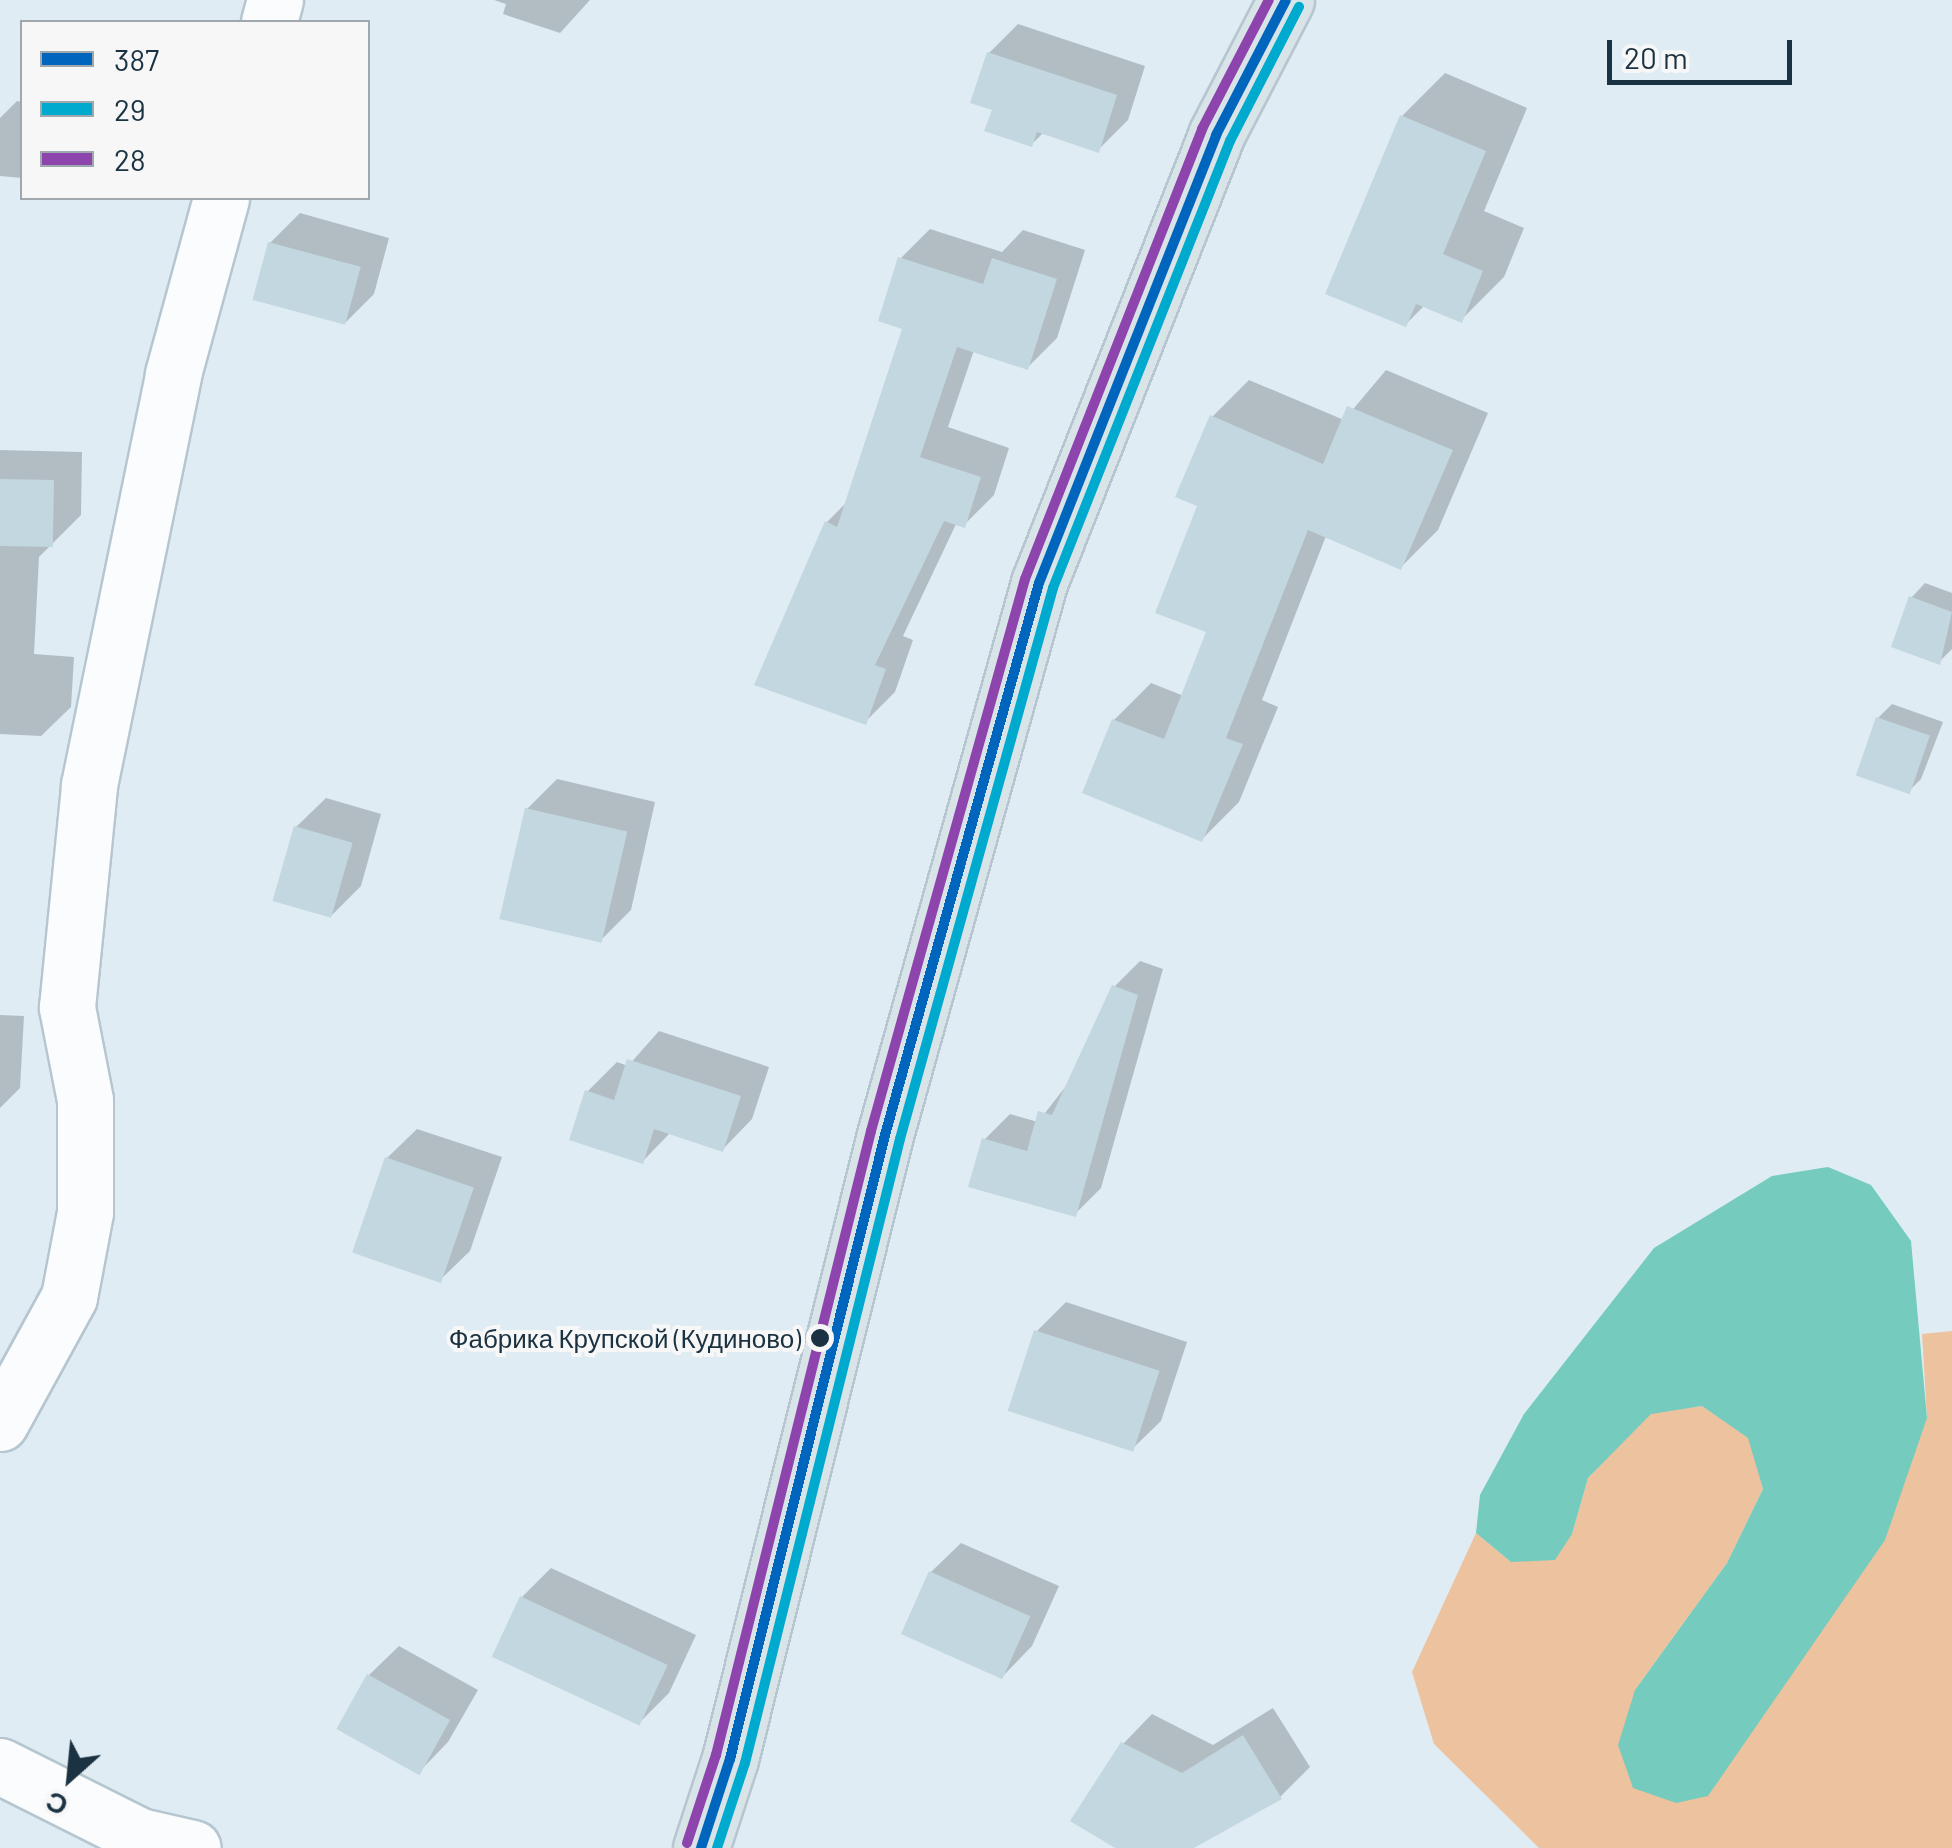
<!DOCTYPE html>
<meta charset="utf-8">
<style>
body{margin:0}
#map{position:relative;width:1952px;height:1848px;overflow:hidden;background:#dfecf4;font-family:Barlow,sans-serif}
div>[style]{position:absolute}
.forest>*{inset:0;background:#edc29e}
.water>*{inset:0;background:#75cbbd}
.shadow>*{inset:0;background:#0003}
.building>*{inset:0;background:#c2d7df;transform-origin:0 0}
.roads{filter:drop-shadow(2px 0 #b5c6d0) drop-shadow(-2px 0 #b5c6d0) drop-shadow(0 2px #b5c6d0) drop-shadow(0 -2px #b5c6d0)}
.minor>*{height:55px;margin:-27.5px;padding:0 27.5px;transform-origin:27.5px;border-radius:27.5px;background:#fafcfd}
.major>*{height:55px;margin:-27.5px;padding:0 27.5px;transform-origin:27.5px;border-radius:27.5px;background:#d9e4e9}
.bus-1>*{height:10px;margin:-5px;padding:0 5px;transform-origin:5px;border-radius:5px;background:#0065bd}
.bus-2>*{height:10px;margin:-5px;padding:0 5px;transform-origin:5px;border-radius:5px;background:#00a9ce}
.bus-3>*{height:10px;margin:-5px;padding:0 5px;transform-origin:5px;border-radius:5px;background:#8e44ad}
.dots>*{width:28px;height:28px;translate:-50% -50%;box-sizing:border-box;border:5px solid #f7f7f7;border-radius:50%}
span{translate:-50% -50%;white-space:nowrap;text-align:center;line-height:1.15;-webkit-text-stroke:8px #f7f7f7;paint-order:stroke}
.bus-label{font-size:26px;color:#1a3242}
.right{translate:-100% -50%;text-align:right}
.legend{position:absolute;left:20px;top:20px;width:350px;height:180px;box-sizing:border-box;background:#f7f7f7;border:2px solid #9fa8af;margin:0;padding:12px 18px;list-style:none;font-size:30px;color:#1a3242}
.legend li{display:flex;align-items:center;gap:20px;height:50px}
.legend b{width:50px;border:2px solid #9fa8af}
.north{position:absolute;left:20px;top:1728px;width:100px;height:100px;-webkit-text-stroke:8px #f7f7f7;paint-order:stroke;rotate:207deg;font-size:28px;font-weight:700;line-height:40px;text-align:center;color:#1a3242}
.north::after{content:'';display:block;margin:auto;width:35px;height:45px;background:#1a3242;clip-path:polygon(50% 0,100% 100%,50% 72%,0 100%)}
.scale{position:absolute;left:1607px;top:40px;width:185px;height:45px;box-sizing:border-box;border:5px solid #1a3242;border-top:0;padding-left:12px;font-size:30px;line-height:35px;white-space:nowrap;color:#1a3242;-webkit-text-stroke:8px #f7f7f7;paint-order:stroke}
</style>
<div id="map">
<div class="forest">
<div style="clip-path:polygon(1952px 1331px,1952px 1848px,1539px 1848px,1434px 1744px,1412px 1672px,1476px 1533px,1511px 1562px,1572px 1534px,1588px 1478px,1651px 1413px,1702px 1406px,1749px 1438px,1763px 1489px,1727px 1563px,1635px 1690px,1927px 1418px,1922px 1334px)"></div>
</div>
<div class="water">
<div style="clip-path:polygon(1828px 1167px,1871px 1185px,1911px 1241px,1927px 1418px,1885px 1540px,1708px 1796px,1676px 1803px,1633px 1788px,1618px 1745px,1635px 1690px,1727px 1563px,1763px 1489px,1748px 1438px,1702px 1406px,1651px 1414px,1588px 1478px,1572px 1534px,1555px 1560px,1511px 1562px,1476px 1533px,1480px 1495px,1524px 1414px,1654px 1248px,1772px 1176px)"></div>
</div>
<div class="shadow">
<div style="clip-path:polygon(494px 0,590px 0,560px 33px,503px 14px,506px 4px)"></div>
<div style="clip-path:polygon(1018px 24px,1145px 66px,1128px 120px,1098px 150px,1044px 132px,1031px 145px,995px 108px,989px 53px)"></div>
<div style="clip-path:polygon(1445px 73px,1527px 108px,1484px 211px,1524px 228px,1504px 277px,1461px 320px,1425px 305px,1405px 325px,1402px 116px)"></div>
<div style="clip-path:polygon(17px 101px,22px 102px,22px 178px,0 176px,0 118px)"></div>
<div style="clip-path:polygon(300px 213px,389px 238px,374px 294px,345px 323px,270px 243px)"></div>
<div style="clip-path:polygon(930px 229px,1002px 252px,1023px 230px,1085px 250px,1057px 338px,1028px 367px,974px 350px,948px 427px,1009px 448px,994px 495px,964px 525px,957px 522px,903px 636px,913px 640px,895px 692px,865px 722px,827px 522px,848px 501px,905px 327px,901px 258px)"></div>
<div style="clip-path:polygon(1386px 370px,1488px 413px,1438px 530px,1401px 567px,1326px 536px,1262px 700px,1278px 707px,1239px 802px,1202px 839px,1114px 720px,1151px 683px,1184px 696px,1209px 631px,1200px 505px,1212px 417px,1249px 380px,1344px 420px)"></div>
<div style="clip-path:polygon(0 450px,82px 452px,81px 515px,39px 557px,34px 654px,74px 657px,71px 707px,41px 736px,0 734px)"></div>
<div style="clip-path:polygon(1925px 583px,1952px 593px,1952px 649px,1939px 662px,1911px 598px)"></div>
<div style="clip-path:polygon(1892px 704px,1943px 722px,1921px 779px,1907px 793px,1878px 718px)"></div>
<div style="clip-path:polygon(557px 779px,655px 802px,631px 910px,601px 940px,527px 809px)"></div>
<div style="clip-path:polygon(326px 798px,381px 814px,361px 886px,332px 915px,296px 827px)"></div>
<div style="clip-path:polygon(1140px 961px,1163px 969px,1101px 1188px,1075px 1214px,984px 1140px,1010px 1114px,1038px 1122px,1066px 1086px,1114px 987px)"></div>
<div style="clip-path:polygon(0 1015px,24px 1016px,20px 1088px,0 1108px)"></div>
<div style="clip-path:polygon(659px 1031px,769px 1067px,752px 1119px,723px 1149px,671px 1132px,643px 1161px,587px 1092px,617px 1062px,628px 1066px)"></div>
<div style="clip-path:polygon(417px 1129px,502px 1157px,470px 1251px,440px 1280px,387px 1158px)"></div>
<div style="clip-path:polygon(1066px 1302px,1187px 1342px,1161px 1421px,1131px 1450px,1037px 1331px)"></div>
<div style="clip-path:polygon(961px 1543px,1059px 1586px,1032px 1646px,1003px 1676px,931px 1572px)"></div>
<div style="clip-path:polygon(551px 1568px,696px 1635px,669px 1693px,640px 1722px,522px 1597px)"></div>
<div style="clip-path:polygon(399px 1646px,478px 1690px,448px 1742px,419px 1772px,340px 1728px,369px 1675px)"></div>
<div style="clip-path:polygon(1273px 1708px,1310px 1767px,1280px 1797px,1189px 1848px,1119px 1848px,1123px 1744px,1152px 1714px,1213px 1745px)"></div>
</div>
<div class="building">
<div style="clip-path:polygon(987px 52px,1117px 95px,1099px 153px,1037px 132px,1032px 147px,984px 131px,992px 110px,970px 103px)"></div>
<div style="clip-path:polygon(1400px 115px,1486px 151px,1443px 254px,1483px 271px,1462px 323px,1416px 304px,1406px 327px,1325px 294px)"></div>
<div style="left:268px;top:242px;width:96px;height:60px;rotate:15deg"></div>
<div style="clip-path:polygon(898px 257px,983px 284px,992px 258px,1057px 279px,1028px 370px,957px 347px,920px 457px,981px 477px,965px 528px,944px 521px,875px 665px,886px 669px,866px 725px,754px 685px,825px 521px,837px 527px,902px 329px,878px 321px)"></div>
<div style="clip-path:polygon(1347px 406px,1453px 450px,1401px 570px,1308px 530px,1226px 738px,1243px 744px,1202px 842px,1082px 793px,1112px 719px,1164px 739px,1206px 632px,1155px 613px,1197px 506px,1175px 497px,1210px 415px,1323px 464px)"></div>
<div style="left:0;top:479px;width:54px;height:67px;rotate:1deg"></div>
<div style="clip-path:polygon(1909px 596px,1952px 612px,1940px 665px,1891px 647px)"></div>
<div style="left:1876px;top:717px;width:57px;height:62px;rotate:19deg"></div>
<div style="left:525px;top:808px;width:105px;height:114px;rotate:13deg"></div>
<div style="left:294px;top:826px;width:61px;height:78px;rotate:16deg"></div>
<div style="clip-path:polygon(1112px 985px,1138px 995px,1076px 1217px,968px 1187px,982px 1138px,1027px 1151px,1038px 1111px,1052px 1115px)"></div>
<div style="clip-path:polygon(627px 1059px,741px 1096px,723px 1152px,654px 1129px,643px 1164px,569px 1140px,585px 1090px,614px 1100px)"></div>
<div style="left:385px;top:1157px;width:94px;height:101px;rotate:19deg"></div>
<div style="left:1034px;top:1330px;width:132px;height:85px;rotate:18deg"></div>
<div style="left:929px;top:1571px;width:111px;height:69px;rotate:24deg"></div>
<div style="left:520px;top:1596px;width:163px;height:67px;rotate:25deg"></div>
<div style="left:367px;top:1674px;width:95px;height:63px;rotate:29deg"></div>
<div style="clip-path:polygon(1243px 1735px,1282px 1799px,1194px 1848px,1115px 1848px,1070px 1821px,1121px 1742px,1182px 1773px)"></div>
</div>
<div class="roads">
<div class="minor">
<div style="left:269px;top:22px;width:23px;rotate:-75deg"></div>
<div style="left:0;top:1423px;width:144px;rotate:-61.3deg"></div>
<div style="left:69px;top:1297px;width:86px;rotate:-79.3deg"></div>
<div style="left:85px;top:1212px;width:112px;rotate:-90deg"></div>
<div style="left:85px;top:1100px;width:95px;rotate:-101deg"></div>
<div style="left:67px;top:1007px;width:223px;rotate:-84.3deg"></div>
<div style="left:89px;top:785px;width:419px;rotate:-78.4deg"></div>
<div style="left:173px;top:374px;width:182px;rotate:-74.7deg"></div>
<div style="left:0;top:1766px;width:157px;rotate:26.6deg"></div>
<div style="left:140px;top:1836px;width:54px;rotate:12.8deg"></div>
</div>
<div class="major">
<div style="left:701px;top:1848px;width:94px;rotate:-72deg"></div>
<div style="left:730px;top:1759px;width:643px;rotate:-76.05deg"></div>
<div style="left:885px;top:1135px;width:573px;rotate:-74.41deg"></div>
<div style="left:1039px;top:583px;width:482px;rotate:-68.4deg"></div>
<div style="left:1216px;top:135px;width:152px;rotate:-62.6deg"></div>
</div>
</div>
<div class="bus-1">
<div style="left:701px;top:1848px;width:94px;rotate:-72deg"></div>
<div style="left:730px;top:1759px;width:643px;rotate:-76.05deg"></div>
<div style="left:885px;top:1135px;width:573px;rotate:-74.41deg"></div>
<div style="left:1039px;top:583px;width:482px;rotate:-68.4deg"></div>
<div style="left:1216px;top:135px;width:152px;rotate:-62.6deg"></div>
</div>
<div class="bus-2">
<div style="left:717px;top:1848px;width:89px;rotate:-71.8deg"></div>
<div style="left:745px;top:1763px;width:643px;rotate:-76.05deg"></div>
<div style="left:900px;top:1139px;width:572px;rotate:-74.48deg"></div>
<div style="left:1053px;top:588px;width:481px;rotate:-68.4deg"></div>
<div style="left:1230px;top:141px;width:151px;rotate:-62.8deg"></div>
</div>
<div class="bus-3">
<div style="left:687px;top:1843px;width:93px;rotate:-71.8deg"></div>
<div style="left:716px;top:1755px;width:643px;rotate:-76.05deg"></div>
<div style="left:871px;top:1131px;width:573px;rotate:-74.41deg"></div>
<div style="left:1025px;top:579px;width:484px;rotate:-68.5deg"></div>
<div style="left:1202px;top:129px;width:145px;rotate:-62.6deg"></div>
</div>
<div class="dots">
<div style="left:820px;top:1338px;background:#1a3242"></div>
</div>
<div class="bus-label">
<span class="right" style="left:801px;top:1338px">Фабрика Крупской (Кудиново)</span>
</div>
<ul class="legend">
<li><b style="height:12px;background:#0065bd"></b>387</li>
<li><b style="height:12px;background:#00a9ce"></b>29</li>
<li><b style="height:12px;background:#8e44ad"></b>28</li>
</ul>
<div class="north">С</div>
<div class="scale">20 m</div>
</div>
